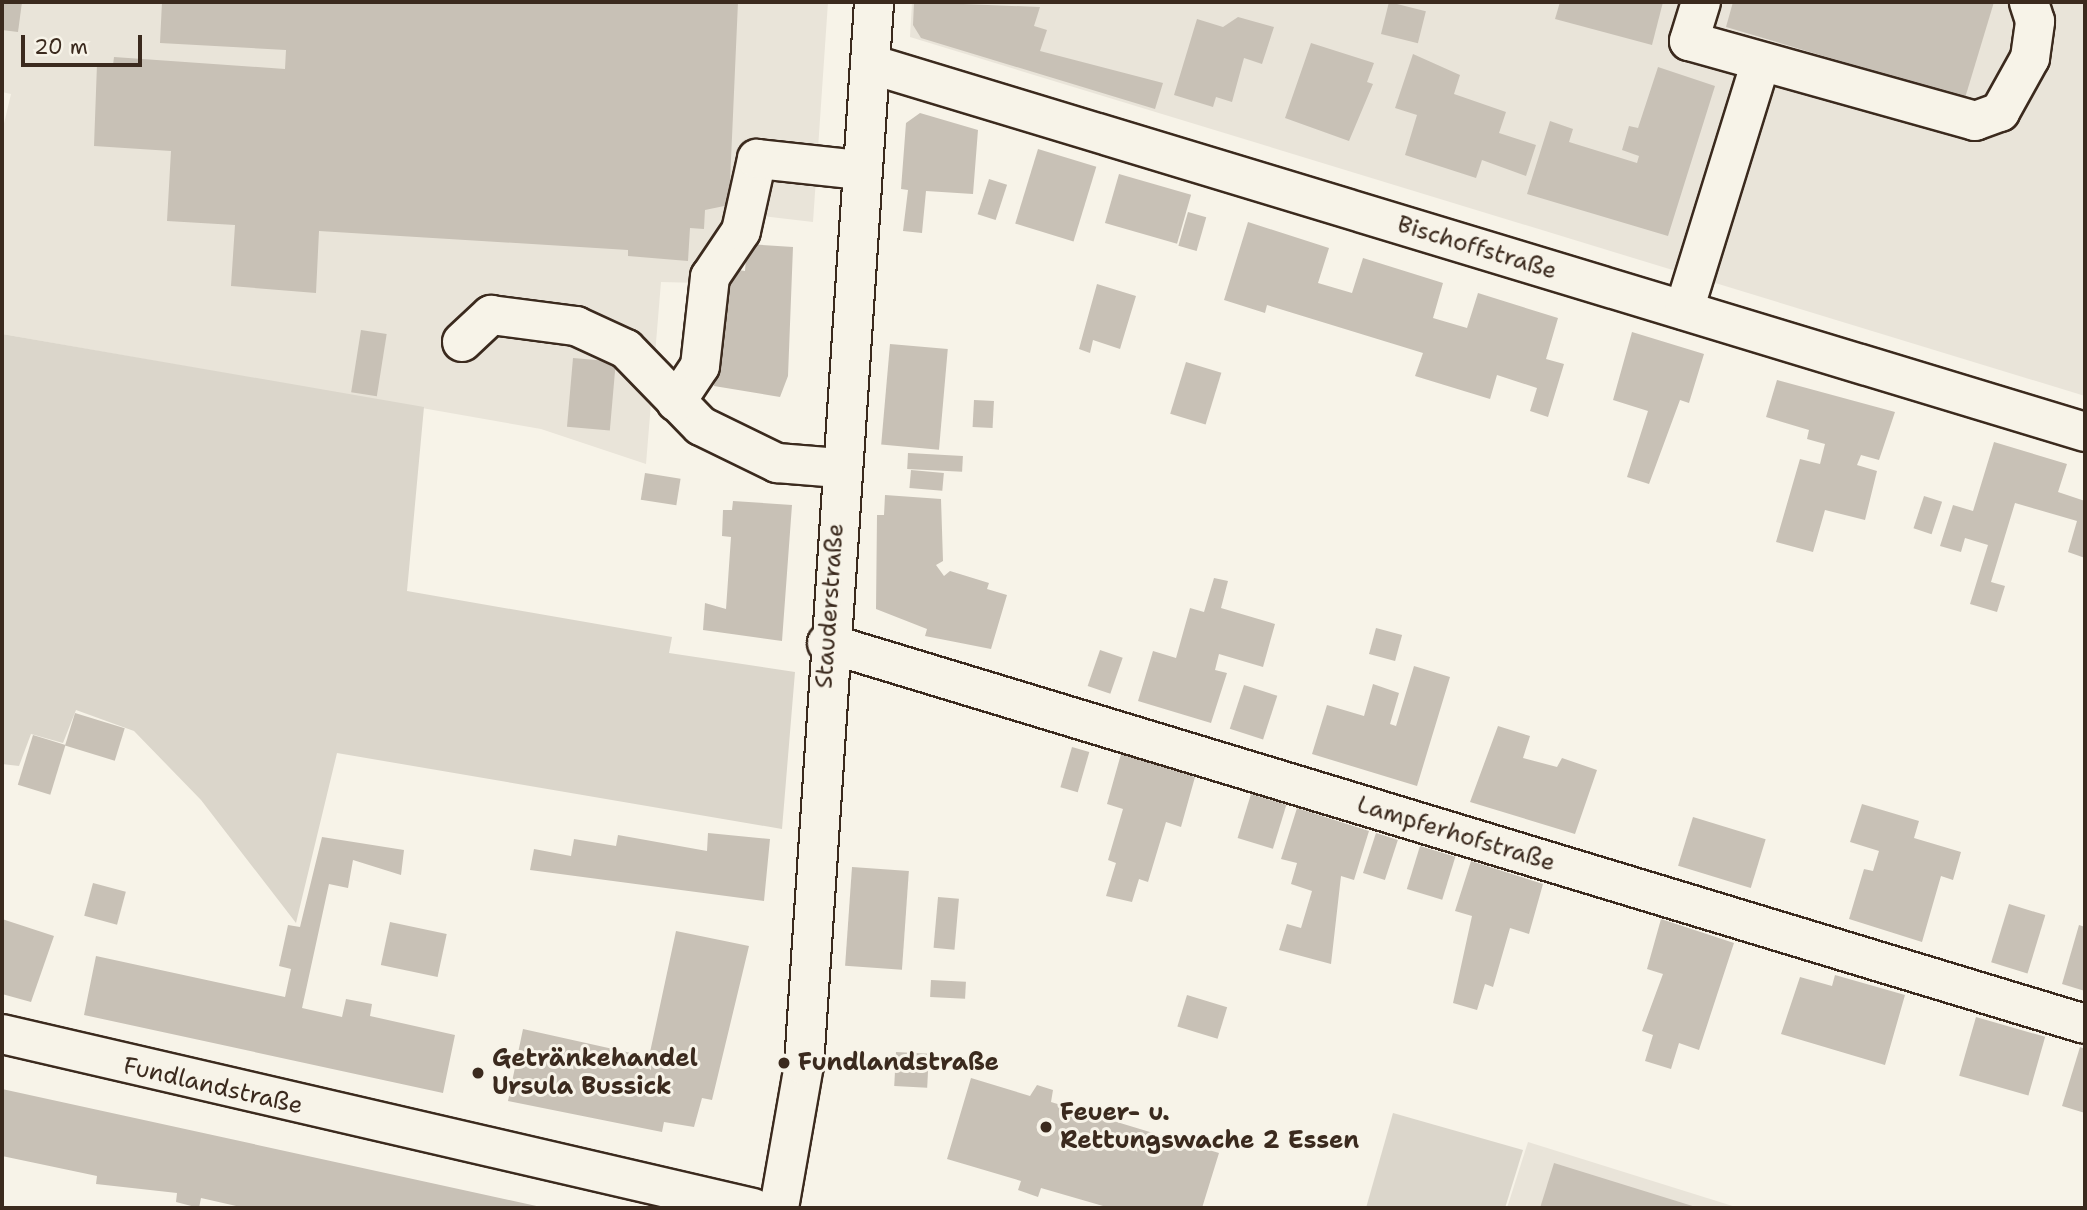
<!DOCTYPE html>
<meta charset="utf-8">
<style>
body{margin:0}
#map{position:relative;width:2087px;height:1210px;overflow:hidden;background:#f7f3e8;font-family:"Shantell Sans",sans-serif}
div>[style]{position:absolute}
.built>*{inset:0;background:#e9e4d9}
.green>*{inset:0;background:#dbd6cb}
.building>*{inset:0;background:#c8c1b6;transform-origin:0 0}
.roads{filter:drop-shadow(2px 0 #3b2a1e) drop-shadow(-2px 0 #3b2a1e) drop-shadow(0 2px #3b2a1e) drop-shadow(0 -2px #3b2a1e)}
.minor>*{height:38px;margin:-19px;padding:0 19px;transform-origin:19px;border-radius:19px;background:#f7f3e8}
.major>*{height:38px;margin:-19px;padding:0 19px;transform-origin:19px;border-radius:19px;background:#f7f3e8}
.dots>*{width:19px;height:19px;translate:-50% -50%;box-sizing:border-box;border:4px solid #f7f3e8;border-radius:50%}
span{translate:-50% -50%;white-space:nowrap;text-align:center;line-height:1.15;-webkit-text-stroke:6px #f7f3e8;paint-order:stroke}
.street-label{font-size:24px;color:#3b2a1e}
.poi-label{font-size:24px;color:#3b2a1e;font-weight:700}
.left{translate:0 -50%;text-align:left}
.frame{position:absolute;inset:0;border:4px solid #3b2a1e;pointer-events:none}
.scale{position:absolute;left:21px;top:35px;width:121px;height:32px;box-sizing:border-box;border:4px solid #3b2a1e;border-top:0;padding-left:9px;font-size:21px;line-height:24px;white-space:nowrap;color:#3b2a1e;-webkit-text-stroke:5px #f7f3e8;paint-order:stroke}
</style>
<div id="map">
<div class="built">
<div style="clip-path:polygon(2px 2px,828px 2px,813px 222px,745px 214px,701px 283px,661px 282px,646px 464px,541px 429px,2px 334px,2px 132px,11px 94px,2px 92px)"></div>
<div style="clip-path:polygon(912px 2px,2085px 2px,2085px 396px,910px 37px)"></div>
<div style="clip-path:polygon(1528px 1142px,1739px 1208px,1507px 1208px)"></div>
</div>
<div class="green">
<div style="clip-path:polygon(2px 334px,424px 407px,407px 591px,672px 637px,669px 653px,795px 672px,782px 829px,337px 753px,296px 923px,201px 800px,134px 731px,76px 710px,63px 743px,31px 734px,19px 766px,2px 764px)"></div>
<div style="clip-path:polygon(1393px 1113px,1523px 1150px,1505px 1208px,1366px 1208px)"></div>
</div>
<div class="building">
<div style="clip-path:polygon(2px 2px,22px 2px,18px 32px,2px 30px)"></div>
<div style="clip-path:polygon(162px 2px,738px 2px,729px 205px,705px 210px,704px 229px,690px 228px,688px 261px,628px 256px,628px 250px,319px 231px,316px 293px,231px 286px,235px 225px,167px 221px,171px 151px,94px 146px,97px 64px,113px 65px,114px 57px,285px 69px,286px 50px,160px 43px)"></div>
<div style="clip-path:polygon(914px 2px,1040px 7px,1034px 26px,1047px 30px,1040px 51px,1163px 83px,1155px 109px,921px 38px,913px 25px)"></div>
<div style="left:1389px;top:2px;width:38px;height:33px;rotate:14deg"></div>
<div style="clip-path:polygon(1560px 2px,1663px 2px,1652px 45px,1555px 19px)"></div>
<div style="clip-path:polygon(1733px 2px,1994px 2px,1965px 98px,1726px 27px)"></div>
<div style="clip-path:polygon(1238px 17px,1274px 27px,1262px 64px,1244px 58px,1232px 102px,1216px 97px,1213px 107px,1174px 95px,1197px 19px,1223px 27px)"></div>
<div style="clip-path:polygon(1311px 43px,1374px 63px,1367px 82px,1373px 84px,1349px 141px,1285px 118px)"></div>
<div style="clip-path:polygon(1413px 54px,1460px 75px,1454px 94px,1506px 112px,1499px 133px,1536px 145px,1526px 176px,1482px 160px,1476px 178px,1405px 155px,1417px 115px,1395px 108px)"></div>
<div style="clip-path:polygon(1658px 67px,1715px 86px,1668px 236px,1527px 194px,1550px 121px,1573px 129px,1569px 142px,1637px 163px,1639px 156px,1622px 150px,1629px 126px,1638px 128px)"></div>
<div style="clip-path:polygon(920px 113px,978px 130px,973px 194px,926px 191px,922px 233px,903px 231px,908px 190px,901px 189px,906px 123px)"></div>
<div style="left:1038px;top:149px;width:61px;height:78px;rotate:17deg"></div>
<div style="left:1119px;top:174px;width:75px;height:51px;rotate:16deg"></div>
<div style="left:989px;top:179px;width:19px;height:37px;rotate:18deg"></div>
<div style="left:1188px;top:212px;width:19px;height:35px;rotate:16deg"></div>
<div style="clip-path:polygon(1248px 222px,1329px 248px,1318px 283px,1352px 293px,1363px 258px,1443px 283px,1433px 318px,1467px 328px,1478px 293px,1558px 318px,1546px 359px,1564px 364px,1548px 417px,1530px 411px,1537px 388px,1497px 375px,1490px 399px,1415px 376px,1423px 353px,1267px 305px,1265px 313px,1224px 300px)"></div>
<div style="clip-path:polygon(747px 244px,793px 247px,788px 376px,780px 397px,714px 386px,723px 268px,745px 271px)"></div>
<div style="clip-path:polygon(1097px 284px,1136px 296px,1120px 349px,1093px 340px,1090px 353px,1079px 349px)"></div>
<div style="left:361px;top:330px;width:26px;height:63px;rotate:9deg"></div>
<div style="clip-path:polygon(1632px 332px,1704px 354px,1689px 403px,1680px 400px,1649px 484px,1627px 477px,1648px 411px,1613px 400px)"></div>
<div style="left:890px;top:344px;width:58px;height:101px;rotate:5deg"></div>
<div style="left:573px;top:358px;width:43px;height:69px;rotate:5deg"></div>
<div style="left:1186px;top:362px;width:37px;height:54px;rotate:17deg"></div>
<div style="clip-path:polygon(1777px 380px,1895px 412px,1879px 460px,1861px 455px,1857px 465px,1877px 471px,1865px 520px,1825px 510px,1813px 552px,1776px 542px,1800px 459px,1820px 464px,1825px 444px,1807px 439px,1809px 430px,1766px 417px)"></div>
<div style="left:974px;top:400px;width:20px;height:27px;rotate:3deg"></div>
<div style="clip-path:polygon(1994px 442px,2067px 464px,2058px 492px,2085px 501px,2085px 558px,2068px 552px,2077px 521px,2015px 503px,1991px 582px,2005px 586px,1997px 612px,1970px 604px,1988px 545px,1965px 538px,1961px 552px,1940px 546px,1953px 505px,1973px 511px)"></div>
<div style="left:908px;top:453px;width:55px;height:16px;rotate:3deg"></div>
<div style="left:911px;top:470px;width:33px;height:18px;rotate:5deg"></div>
<div style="left:645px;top:473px;width:36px;height:27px;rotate:9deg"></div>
<div style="clip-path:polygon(885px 495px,941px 499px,943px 561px,936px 565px,944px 576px,950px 571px,989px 583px,987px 589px,1007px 595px,991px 649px,925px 636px,927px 629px,876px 609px,877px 515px,884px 515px)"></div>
<div style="left:1924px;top:496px;width:19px;height:34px;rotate:18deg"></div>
<div style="clip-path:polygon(733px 501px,792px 505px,782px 641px,703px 630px,705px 603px,726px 609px,731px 537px,722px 536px,723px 510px,732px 510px)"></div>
<div style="clip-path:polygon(1214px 578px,1228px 581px,1221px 608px,1275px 624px,1263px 667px,1219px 654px,1215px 670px,1227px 673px,1211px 723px,1138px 701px,1153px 651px,1176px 658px,1190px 608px,1204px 612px)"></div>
<div style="left:1376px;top:628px;width:27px;height:27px;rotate:15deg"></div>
<div style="left:1100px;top:650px;width:24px;height:38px;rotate:19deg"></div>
<div style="clip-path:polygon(1414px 666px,1450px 677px,1417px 786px,1312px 754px,1327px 705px,1364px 716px,1373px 684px,1399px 693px,1390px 724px,1396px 726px)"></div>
<div style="left:1244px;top:685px;width:35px;height:46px;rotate:18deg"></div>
<div style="left:75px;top:713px;width:52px;height:34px;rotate:17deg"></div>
<div style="clip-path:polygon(1498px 726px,1530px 736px,1523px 758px,1557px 767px,1562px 758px,1597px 770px,1575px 834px,1470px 802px)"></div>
<div style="left:33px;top:735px;width:34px;height:52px;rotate:17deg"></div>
<div style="left:1072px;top:747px;width:18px;height:42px;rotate:16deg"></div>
<div style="clip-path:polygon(1121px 754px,1195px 777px,1181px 827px,1166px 822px,1148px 882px,1139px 879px,1132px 902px,1106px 896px,1116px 863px,1108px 860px,1123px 809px,1107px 804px)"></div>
<div style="left:1251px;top:794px;width:37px;height:46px;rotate:17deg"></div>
<div style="clip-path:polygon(1862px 804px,1919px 821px,1914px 838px,1961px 852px,1953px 880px,1941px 876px,1922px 942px,1849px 919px,1864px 869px,1873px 871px,1879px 851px,1850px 842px)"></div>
<div style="clip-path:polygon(1297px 808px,1369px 831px,1354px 880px,1341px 876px,1331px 964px,1279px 950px,1287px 924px,1301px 928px,1312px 891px,1291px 884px,1297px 863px,1281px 859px)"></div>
<div style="left:1693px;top:817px;width:76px;height:51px;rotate:17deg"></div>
<div style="clip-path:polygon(708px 833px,770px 839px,764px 901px,530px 870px,534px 849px,571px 856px,574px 839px,616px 846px,618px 835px,707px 851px)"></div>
<div style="left:1376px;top:833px;width:23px;height:42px;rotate:18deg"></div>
<div style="clip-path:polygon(322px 837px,404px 850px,401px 875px,353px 860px,348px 888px,329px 884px,302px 1008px,342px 1017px,346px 999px,372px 1004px,370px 1016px,455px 1035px,443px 1093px,84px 1015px,96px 956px,285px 997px,291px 969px,279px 966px,288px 925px,300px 927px)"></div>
<div style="left:1420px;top:846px;width:37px;height:45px;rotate:17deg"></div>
<div style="clip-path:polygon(1471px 861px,1543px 884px,1529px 934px,1510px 928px,1493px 987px,1485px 984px,1477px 1010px,1453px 1003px,1472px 916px,1455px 911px)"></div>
<div style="left:852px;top:867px;width:57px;height:99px;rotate:4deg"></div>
<div style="left:93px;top:883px;width:34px;height:34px;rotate:15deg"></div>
<div style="left:938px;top:897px;width:21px;height:51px;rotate:5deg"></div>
<div style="left:2009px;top:904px;width:38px;height:61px;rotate:17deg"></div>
<div style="clip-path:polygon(2px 919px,54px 936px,31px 1002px,2px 994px)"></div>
<div style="clip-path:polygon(1661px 919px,1734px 943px,1699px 1050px,1679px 1043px,1671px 1069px,1645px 1061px,1653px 1035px,1642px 1031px,1663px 974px,1647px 969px)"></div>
<div style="left:390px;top:922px;width:58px;height:44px;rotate:12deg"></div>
<div style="clip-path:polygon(2079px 925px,2085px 927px,2085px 991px,2062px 984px)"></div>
<div style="clip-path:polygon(676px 931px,749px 946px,712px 1100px,702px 1098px,694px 1127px,664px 1122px,662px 1132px,508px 1101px,523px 1029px,649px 1057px)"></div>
<div style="clip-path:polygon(1835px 975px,1905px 995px,1885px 1065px,1781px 1034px,1800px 977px,1832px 986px)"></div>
<div style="left:931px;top:980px;width:35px;height:17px;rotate:3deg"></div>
<div style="left:1187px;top:995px;width:42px;height:33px;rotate:17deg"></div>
<div style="left:1976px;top:1017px;width:72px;height:61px;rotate:16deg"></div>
<div style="clip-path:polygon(2080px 1047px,2085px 1049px,2085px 1113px,2062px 1106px)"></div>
<div style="left:896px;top:1052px;width:33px;height:34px;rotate:3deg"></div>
<div style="clip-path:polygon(971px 1078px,1030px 1096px,1037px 1085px,1053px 1090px,1051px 1102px,1219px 1153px,1202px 1208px,1110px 1208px,1041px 1188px,1038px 1197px,1018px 1190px,1021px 1181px,947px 1159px)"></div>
<div style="clip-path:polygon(2px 1089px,541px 1207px,541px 1208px,245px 1208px,201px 1198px,199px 1208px,176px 1202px,177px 1193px,96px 1184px,97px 1176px,2px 1156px)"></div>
<div style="clip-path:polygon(1554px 1163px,1699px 1208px,1540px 1208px)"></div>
</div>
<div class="roads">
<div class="minor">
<div style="left:1701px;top:2px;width:41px;rotate:107.1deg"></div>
<div style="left:1689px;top:41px;width:297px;rotate:15.6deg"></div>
<div style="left:1975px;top:121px;width:27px;rotate:-20deg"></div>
<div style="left:2000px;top:112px;width:62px;rotate:-60.9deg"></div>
<div style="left:2030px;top:58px;width:37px;rotate:-82deg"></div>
<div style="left:2035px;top:21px;width:20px;rotate:-108deg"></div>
<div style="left:870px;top:64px;width:1270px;rotate:16.85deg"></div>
<div style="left:1684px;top:310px;width:257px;rotate:-72.8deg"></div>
<div style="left:462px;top:342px;width:40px;rotate:-43deg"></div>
<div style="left:491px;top:315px;width:86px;rotate:7.4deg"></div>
<div style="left:576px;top:326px;width:55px;rotate:24.7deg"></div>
<div style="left:626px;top:349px;width:107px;rotate:45.8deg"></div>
<div style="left:701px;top:426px;width:85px;rotate:26deg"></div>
<div style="left:777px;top:463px;width:62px;rotate:4.6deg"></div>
<div style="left:676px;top:402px;width:43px;rotate:-56.3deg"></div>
<div style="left:700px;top:366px;width:90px;rotate:-83.6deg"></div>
<div style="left:710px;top:277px;width:55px;rotate:-56deg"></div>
<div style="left:741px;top:231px;width:74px;rotate:-77.5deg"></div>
<div style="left:757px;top:159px;width:104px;rotate:6.1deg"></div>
<div style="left:827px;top:643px;width:1314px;rotate:16.85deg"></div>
<div style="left:2px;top:1034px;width:771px;rotate:13.04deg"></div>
</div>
<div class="major">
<div style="left:779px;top:1208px;width:145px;rotate:-80.1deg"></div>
<div style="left:804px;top:1065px;width:1065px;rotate:-86.23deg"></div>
</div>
</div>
<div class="dots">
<div style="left:784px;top:1063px;background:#3b2a1e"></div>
<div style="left:478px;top:1073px;background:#3b2a1e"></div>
<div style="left:1046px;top:1127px;background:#3b2a1e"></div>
</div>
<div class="street-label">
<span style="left:1477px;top:248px;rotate:17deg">Bischoffstraße</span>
<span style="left:830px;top:606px;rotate:-86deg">Stauderstraße</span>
<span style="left:1456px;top:834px;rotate:17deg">Lampferhofstraße</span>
<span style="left:213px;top:1086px;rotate:13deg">Fundlandstraße</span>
</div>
<div class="poi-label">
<span class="left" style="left:492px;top:1073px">Getränkehandel<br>Ursula Bussick</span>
<span class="left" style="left:798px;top:1063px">Fundlandstraße</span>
<span class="left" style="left:1060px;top:1127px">Feuer- u.<br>Rettungswache 2 Essen</span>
</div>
<div class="frame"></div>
<div class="scale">20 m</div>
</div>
